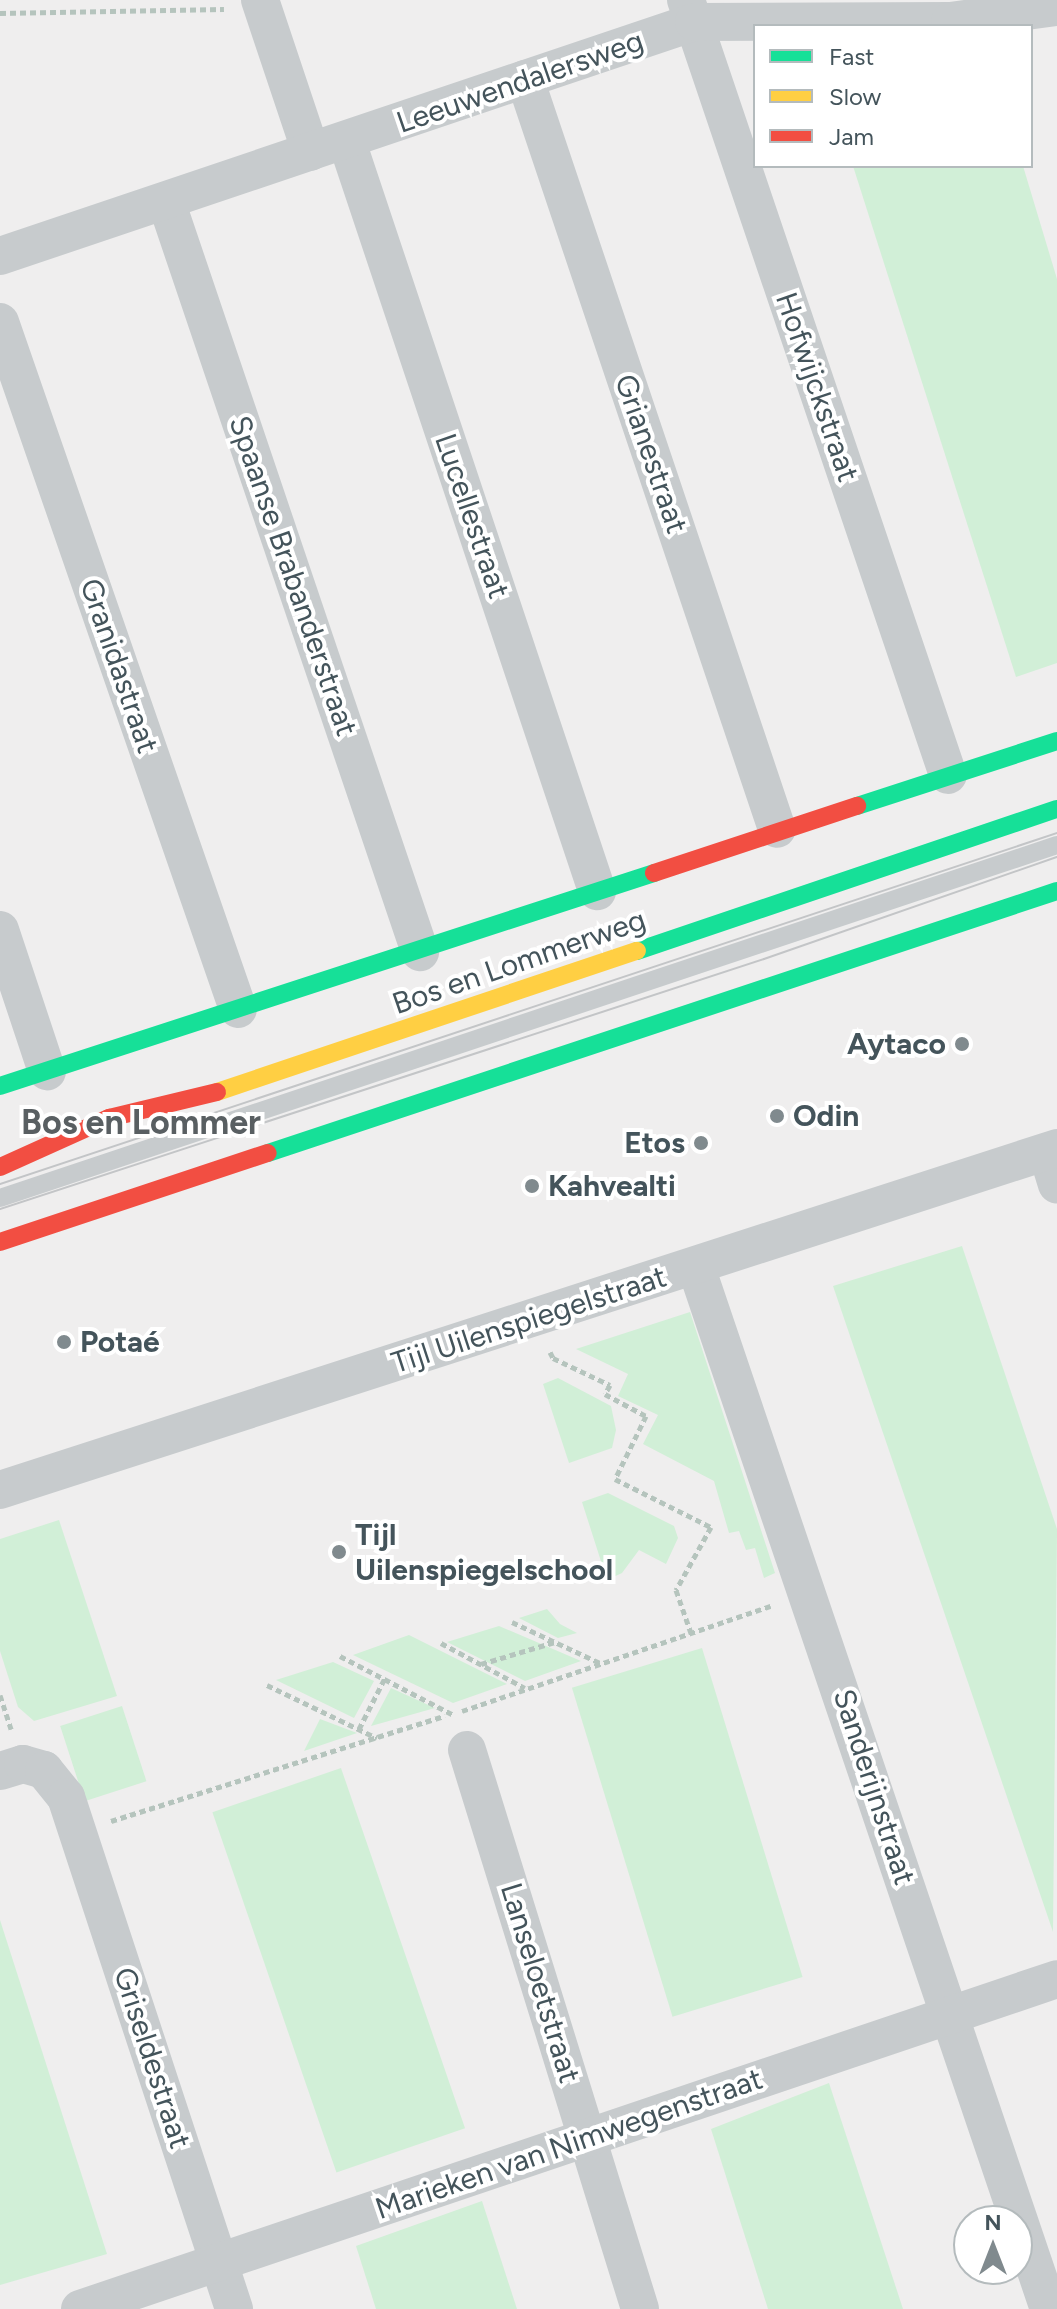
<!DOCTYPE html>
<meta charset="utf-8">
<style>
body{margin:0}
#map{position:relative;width:1057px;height:2309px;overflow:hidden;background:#efeeee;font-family:Figtree,sans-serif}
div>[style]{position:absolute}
.green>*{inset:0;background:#d1efd7;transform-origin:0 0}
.path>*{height:5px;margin-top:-2.5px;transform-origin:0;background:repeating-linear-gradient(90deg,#b5c4bd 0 6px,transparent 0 10px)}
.lane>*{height:18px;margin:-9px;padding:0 9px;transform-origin:9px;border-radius:9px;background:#c7cbcd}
.street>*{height:38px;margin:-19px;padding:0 19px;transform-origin:19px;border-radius:19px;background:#c7cbcd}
.fast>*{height:18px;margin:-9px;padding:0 9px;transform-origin:9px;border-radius:9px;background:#16e098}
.slow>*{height:18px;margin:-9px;padding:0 9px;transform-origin:9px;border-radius:9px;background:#ffcf43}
.jam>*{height:18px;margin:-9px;padding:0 9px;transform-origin:9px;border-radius:9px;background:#f24e42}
.tram>*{height:2px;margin:-1px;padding:0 1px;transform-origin:1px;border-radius:1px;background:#c3c5c7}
.dots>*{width:22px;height:22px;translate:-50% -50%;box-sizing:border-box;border:4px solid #fff;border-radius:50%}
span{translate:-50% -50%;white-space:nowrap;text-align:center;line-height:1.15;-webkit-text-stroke:8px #fff;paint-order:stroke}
.street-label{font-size:30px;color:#44545b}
.poi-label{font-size:30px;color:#44545b;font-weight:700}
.right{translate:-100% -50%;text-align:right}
.left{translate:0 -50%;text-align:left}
.quarter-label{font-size:34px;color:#595f62;font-weight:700}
.legend{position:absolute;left:753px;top:24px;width:280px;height:144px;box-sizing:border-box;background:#fff;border:2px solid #b4bbbd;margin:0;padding:10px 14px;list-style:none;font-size:24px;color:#44545b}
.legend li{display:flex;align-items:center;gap:16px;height:40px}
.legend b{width:40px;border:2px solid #b4bbbd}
.north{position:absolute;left:953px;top:2205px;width:80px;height:80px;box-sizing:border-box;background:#fff;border:2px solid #b4bbbd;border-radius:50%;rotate:0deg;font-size:22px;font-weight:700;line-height:32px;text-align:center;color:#44545b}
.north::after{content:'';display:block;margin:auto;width:28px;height:36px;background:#808a8e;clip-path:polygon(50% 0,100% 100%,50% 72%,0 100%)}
</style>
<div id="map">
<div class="green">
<div style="clip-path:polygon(853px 166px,1023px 166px,1057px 279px,1057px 663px,1016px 677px)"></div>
<div style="clip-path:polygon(962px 1246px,1057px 1529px,1053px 1932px,833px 1286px)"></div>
<div style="clip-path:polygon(690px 1312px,775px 1573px,764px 1578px,755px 1548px,746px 1550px,739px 1531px,729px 1533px,714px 1481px,643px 1444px,658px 1415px,618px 1396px,628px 1374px,576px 1349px)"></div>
<div style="clip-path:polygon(558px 1378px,611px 1406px,616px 1430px,612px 1448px,569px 1463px,543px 1384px)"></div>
<div style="clip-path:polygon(608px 1493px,674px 1526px,678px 1538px,666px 1564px,639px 1550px,622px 1573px,607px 1580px,582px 1502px)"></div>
<div style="clip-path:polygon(59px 1520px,117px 1696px,34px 1721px,18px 1707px,0 1651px,0 1539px)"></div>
<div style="clip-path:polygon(547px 1609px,560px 1624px,577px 1633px,558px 1638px,519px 1618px)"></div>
<div style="clip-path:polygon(499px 1626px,581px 1661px,525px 1681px,447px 1642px)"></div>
<div style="clip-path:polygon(409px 1635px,507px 1684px,453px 1703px,353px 1655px)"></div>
<div style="left:702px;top:1648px;width:344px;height:136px;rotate:73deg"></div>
<div style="clip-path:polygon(333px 1662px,374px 1681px,354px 1718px,276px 1680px)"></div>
<div style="clip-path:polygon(391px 1688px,435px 1708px,371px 1726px)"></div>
<div style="left:122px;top:1706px;width:79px;height:65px;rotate:72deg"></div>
<div style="clip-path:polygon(320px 1719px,357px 1733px,304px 1751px)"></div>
<div style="left:341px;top:1768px;width:381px;height:136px;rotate:71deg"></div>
<div style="clip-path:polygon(0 1920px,107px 2254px,0 2285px)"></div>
<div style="clip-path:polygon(829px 2083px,903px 2309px,768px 2309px,711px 2129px)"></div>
<div style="clip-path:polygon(482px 2201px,517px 2309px,376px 2309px,356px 2246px)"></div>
</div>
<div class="path">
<div style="left:0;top:13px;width:224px;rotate:-1deg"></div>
<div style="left:550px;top:1352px;width:7px;rotate:63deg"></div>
<div style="left:553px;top:1358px;width:63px;rotate:25.3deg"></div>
<div style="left:610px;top:1385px;width:10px;rotate:119deg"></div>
<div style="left:605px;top:1394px;width:47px;rotate:28.2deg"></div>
<div style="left:646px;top:1416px;width:70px;rotate:116.2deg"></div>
<div style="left:615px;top:1479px;width:107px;rotate:26.6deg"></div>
<div style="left:711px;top:1527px;width:72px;rotate:119.1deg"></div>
<div style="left:676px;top:1590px;width:46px;rotate:70.8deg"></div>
<div style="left:512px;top:1622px;width:99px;rotate:25deg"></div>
<div style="left:441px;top:1643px;width:95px;rotate:28.2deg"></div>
<div style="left:340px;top:1656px;width:128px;rotate:27.4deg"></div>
<div style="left:481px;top:1664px;width:77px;rotate:-16.6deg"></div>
<div style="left:267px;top:1685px;width:122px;rotate:25.7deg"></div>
<div style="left:0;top:1695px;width:36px;rotate:72deg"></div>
<div style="left:462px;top:1711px;width:326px;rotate:-18.8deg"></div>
<div style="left:359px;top:1729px;width:57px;rotate:-63deg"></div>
<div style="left:111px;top:1821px;width:350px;rotate:-17.5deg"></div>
</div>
<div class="lane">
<div style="left:0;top:1198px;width:1114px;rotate:-18.47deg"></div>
</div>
<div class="street">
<div style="left:260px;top:0;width:160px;rotate:71.5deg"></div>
<div style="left:686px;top:0;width:818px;rotate:71.32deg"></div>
<div style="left:525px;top:79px;width:791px;rotate:71.43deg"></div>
<div style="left:347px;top:142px;width:790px;rotate:71.54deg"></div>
<div style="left:166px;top:201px;width:793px;rotate:71.31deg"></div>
<div style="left:0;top:256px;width:732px;rotate:-18.63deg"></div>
<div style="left:694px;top:22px;width:256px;rotate:-0.2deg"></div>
<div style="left:950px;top:21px;width:108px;rotate:-7.5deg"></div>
<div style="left:0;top:322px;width:727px;rotate:70.89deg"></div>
<div style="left:0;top:930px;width:149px;rotate:71.6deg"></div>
<div style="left:1047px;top:1152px;width:34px;rotate:73deg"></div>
<div style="left:696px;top:1267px;width:1100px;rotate:71.29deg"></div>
<div style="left:0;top:1490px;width:1111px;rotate:-17.93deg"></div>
<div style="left:467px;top:1750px;width:585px;rotate:72.8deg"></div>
<div style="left:0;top:1771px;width:24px;rotate:-17deg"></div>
<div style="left:23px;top:1764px;width:22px;rotate:16deg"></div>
<div style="left:44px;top:1770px;width:35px;rotate:51deg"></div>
<div style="left:66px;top:1797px;width:539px;rotate:71.83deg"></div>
<div style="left:80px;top:2309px;width:1031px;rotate:-18.66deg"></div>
</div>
<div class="fast">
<div style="left:857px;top:806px;width:210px;rotate:-18deg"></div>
<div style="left:637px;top:951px;width:443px;rotate:-18.7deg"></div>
<div style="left:0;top:1086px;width:688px;rotate:-18.04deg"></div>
<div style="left:268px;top:1153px;width:831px;rotate:-18.37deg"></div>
</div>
<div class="slow">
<div style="left:217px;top:1092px;width:443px;rotate:-18.6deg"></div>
</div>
<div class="jam">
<div style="left:654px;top:873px;width:214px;rotate:-18.3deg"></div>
<div style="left:0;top:1167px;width:120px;rotate:-24.2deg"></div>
<div style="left:109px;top:1118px;width:111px;rotate:-13.5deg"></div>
<div style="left:0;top:1242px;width:282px;rotate:-18.4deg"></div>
</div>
<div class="tram">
<div style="left:0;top:1184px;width:1114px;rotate:-18.37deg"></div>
<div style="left:0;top:1209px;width:804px;rotate:-18.12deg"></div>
<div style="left:764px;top:959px;width:310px;rotate:-19.2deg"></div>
</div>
<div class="dots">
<div style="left:962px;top:1044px;background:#808a8e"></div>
<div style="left:777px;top:1116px;background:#808a8e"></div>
<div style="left:701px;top:1143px;background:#808a8e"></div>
<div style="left:532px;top:1186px;background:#808a8e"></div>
<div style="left:64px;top:1342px;background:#808a8e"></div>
<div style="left:339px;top:1552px;background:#808a8e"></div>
</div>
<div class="street-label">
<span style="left:520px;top:82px;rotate:-19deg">Leeuwendalersweg</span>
<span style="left:817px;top:387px;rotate:71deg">Hofwijckstraat</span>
<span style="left:651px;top:454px;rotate:71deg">Grianestraat</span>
<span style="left:472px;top:516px;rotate:71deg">Lucellestraat</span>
<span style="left:293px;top:576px;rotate:71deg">Spaanse Brabanderstraat</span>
<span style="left:119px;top:666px;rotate:71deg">Granidastraat</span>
<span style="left:519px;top:962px;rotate:-19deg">Bos en Lommerweg</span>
<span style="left:529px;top:1320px;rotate:-18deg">Tijl Uilenspiegelstraat</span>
<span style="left:874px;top:1787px;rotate:72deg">Sanderijnstraat</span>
<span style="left:540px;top:1983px;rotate:73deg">Lanseloetstraat</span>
<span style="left:152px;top:2058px;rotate:72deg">Griseldestraat</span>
<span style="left:569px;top:2144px;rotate:-19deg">Marieken van Nimwegenstraat</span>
</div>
<div class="poi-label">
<span class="right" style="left:946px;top:1044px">Aytaco</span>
<span class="left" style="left:793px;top:1116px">Odin</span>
<span class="right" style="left:685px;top:1143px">Etos</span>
<span class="left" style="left:548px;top:1186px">Kahvealti</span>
<span class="left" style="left:80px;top:1342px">Potaé</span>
<span class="left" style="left:355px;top:1552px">Tijl<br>Uilenspiegelschool</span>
</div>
<div class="quarter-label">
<span style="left:141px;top:1123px">Bos en Lommer</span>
</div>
<ul class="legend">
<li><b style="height:10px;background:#16e098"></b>Fast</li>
<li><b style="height:10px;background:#ffcf43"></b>Slow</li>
<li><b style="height:10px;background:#f24e42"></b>Jam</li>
</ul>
<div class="north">N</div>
</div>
